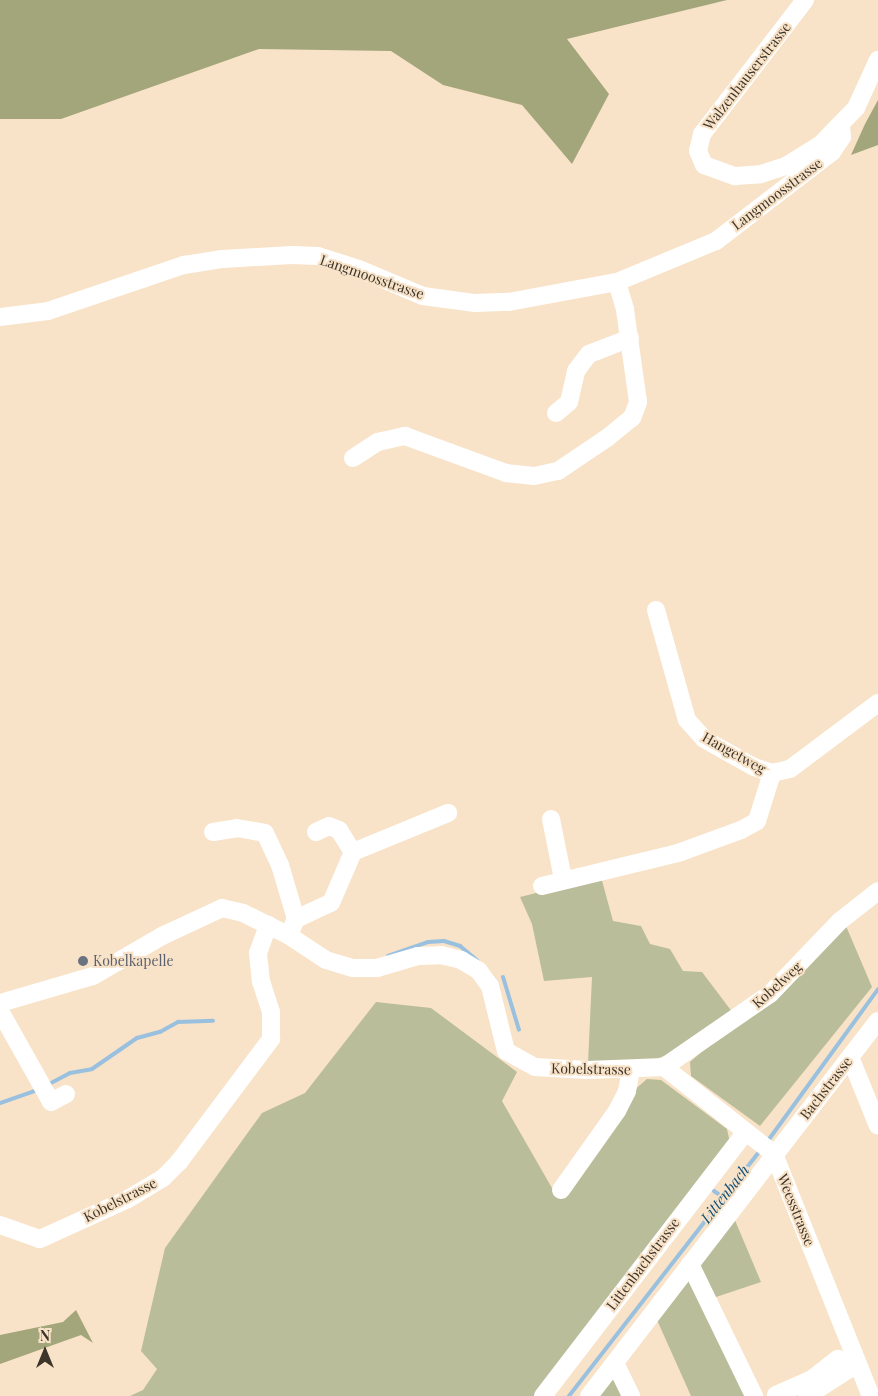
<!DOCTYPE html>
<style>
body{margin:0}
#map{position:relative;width:878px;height:1396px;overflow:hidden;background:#f8e3c8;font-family:"Playfair Display",serif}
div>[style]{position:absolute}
.green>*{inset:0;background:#babd99}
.forest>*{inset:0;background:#a3a57a}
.stream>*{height:4px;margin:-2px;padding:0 2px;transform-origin:2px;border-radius:2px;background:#9ac0df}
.minor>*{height:18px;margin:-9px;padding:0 9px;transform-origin:9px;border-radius:9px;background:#fff}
.dots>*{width:14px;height:14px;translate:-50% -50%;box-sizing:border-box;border:2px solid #f8e3c8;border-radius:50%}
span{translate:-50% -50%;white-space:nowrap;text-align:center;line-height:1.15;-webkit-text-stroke:4px #f8e3c8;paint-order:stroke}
.street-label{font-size:14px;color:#3d342a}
.worship-label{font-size:14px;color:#5b616d}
.left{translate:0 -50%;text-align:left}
.water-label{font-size:15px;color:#104f77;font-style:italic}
.north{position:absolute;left:20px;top:1326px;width:50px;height:50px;-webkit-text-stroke:4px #f8e3c8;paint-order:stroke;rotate:0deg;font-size:14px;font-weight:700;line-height:20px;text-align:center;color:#3d342a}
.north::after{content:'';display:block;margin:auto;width:18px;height:22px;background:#3d342a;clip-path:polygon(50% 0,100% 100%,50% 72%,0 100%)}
</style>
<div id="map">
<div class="green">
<div style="clip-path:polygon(601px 877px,613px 921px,641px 926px,650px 944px,670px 949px,683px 971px,702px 972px,733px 1013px,675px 1052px,645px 1063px,588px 1063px,592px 977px,544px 981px,532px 924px,520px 897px)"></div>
<div style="clip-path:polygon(846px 926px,872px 987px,760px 1126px,691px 1076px,690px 1062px)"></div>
<div style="clip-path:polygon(376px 1002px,431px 1008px,517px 1072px,502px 1101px,552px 1188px,564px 1193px,633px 1091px,647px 1079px,661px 1080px,727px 1129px,730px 1143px,536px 1396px,130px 1396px,143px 1390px,157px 1369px,141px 1351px,165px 1248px,262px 1113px,305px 1093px)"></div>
<div style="clip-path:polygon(734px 1218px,761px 1282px,707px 1300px,697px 1268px)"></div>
<div style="clip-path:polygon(691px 1277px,746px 1396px,691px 1396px,657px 1320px)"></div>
<div style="clip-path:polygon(613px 1377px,623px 1396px,597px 1396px)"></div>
</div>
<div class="forest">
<div style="clip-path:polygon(0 0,727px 0,567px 39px,609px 94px,572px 164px,522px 105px,443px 85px,391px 51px,259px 49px,61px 119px,0 119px)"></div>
<div style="clip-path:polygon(878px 100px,878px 145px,851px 155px,865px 124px)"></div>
<div style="clip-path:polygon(76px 1310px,93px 1343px,81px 1335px,0 1364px,0 1335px,63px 1322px)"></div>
</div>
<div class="stream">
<div style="left:388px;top:956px;width:42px;rotate:-19.3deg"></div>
<div style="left:428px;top:942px;width:16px;rotate:-4deg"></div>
<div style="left:444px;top:941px;width:17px;rotate:17deg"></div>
<div style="left:460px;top:946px;width:23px;rotate:40deg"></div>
<div style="left:503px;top:977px;width:55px;rotate:73.2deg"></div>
<div style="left:51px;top:1083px;width:21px;rotate:-28deg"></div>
<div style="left:70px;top:1073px;width:22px;rotate:-10deg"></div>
<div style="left:92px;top:1069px;width:55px;rotate:-34.6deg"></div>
<div style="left:137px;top:1038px;width:24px;rotate:-15deg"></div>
<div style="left:160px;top:1032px;width:21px;rotate:-29deg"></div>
<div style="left:178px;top:1022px;width:35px;rotate:-2deg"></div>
<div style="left:0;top:1103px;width:37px;rotate:-19deg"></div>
<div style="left:767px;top:1142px;width:189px;rotate:-54deg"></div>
<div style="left:714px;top:1191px;width:12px;rotate:35deg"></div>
<div style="left:569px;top:1396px;width:313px;rotate:-52.1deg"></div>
</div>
<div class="minor">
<div style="left:805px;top:0;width:169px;rotate:127.5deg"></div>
<div style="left:702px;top:134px;width:17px;rotate:103deg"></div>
<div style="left:698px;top:151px;width:15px;rotate:67deg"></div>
<div style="left:704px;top:165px;width:33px;rotate:20deg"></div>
<div style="left:735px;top:176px;width:26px;rotate:-4deg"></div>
<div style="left:761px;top:174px;width:26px;rotate:-18deg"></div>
<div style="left:786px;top:166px;width:40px;rotate:-32deg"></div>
<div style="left:820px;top:145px;width:52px;rotate:-45.8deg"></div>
<div style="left:856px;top:108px;width:53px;rotate:-65.4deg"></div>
<div style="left:0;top:317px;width:48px;rotate:-7.1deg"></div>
<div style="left:48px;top:311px;width:144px;rotate:-18.7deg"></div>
<div style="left:184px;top:265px;width:39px;rotate:-9deg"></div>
<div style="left:223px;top:259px;width:68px;rotate:-3.4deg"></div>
<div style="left:291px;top:255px;width:27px;rotate:2deg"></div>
<div style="left:318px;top:256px;width:43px;rotate:17.6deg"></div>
<div style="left:359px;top:269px;width:69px;rotate:22.9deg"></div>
<div style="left:423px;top:296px;width:51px;rotate:7.8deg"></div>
<div style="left:474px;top:303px;width:35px;rotate:-2deg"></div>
<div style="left:509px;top:302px;width:110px;rotate:-10.5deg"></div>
<div style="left:617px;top:282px;width:107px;rotate:-22.5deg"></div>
<div style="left:716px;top:241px;width:146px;rotate:-37.5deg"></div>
<div style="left:832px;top:152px;width:18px;rotate:-56deg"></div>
<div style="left:842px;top:137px;width:12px;rotate:-95deg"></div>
<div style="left:556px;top:413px;width:17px;rotate:-40deg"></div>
<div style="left:569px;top:402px;width:32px;rotate:-77deg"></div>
<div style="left:576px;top:371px;width:21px;rotate:-53deg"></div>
<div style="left:589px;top:354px;width:44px;rotate:-21.3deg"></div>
<div style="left:353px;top:458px;width:30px;rotate:-33deg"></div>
<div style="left:378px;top:442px;width:28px;rotate:-13deg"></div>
<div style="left:405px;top:436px;width:108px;rotate:20.1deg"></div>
<div style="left:506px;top:473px;width:28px;rotate:6deg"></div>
<div style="left:534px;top:476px;width:25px;rotate:-12deg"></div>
<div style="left:558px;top:471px;width:59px;rotate:-34deg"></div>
<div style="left:607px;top:438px;width:32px;rotate:-39deg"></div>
<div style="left:632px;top:418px;width:17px;rotate:-69deg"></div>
<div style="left:638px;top:402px;width:94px;rotate:-98deg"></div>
<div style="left:625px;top:309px;width:28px;rotate:-107deg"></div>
<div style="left:656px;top:610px;width:114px;rotate:74.3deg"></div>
<div style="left:687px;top:720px;width:25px;rotate:48deg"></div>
<div style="left:704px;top:739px;width:57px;rotate:29.2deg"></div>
<div style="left:754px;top:767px;width:19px;rotate:18deg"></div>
<div style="left:772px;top:773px;width:18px;rotate:-13deg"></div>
<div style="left:790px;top:769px;width:110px;rotate:-36.9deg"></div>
<div style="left:551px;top:819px;width:61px;rotate:78.7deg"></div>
<div style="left:213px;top:832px;width:24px;rotate:-9deg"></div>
<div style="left:237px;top:828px;width:28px;rotate:10deg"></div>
<div style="left:265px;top:833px;width:35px;rotate:65deg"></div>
<div style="left:280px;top:865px;width:56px;rotate:73.5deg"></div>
<div style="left:296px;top:919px;width:10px;rotate:114deg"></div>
<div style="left:316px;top:832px;width:14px;rotate:-25deg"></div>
<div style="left:329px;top:826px;width:11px;rotate:22deg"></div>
<div style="left:339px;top:830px;width:26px;rotate:58deg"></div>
<div style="left:542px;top:886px;width:140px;rotate:-13.6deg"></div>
<div style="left:678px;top:853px;width:67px;rotate:-20.1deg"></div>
<div style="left:741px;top:830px;width:18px;rotate:-29deg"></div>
<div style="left:757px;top:821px;width:50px;rotate:-72.6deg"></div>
<div style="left:296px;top:919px;width:38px;rotate:-25deg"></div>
<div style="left:331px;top:903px;width:56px;rotate:-66.7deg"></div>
<div style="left:353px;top:852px;width:103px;rotate:-22.3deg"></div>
<div style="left:0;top:1003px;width:97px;rotate:-16.2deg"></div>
<div style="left:93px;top:976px;width:80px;rotate:-30.1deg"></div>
<div style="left:162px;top:936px;width:66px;rotate:-25deg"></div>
<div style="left:222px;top:908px;width:22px;rotate:13deg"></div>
<div style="left:243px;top:913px;width:50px;rotate:26.1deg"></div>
<div style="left:288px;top:935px;width:45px;rotate:33.3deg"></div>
<div style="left:326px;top:960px;width:28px;rotate:17deg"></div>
<div style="left:353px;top:968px;width:24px"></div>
<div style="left:377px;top:968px;width:43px;rotate:-16.3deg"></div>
<div style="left:418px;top:956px;width:23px;rotate:-2deg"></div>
<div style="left:441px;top:955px;width:21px;rotate:14deg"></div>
<div style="left:461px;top:960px;width:21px;rotate:31deg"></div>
<div style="left:479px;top:971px;width:19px;rotate:54deg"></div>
<div style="left:490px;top:986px;width:67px;rotate:76.2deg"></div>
<div style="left:506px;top:1051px;width:33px;rotate:29deg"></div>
<div style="left:535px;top:1067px;width:52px;rotate:3.3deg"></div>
<div style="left:587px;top:1070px;width:77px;rotate:-2.2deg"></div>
<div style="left:664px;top:1067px;width:129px;rotate:-34.6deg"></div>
<div style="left:770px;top:994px;width:101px;rotate:-46.2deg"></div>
<div style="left:840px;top:921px;width:48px;rotate:-38.3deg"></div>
<div style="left:0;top:1011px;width:104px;rotate:60.7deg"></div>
<div style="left:51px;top:1102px;width:17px;rotate:-28deg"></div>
<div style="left:850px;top:1057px;width:74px;rotate:67.9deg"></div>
<div style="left:664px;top:1067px;width:140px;rotate:38.3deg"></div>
<div style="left:774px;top:1154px;width:261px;rotate:68.2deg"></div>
<div style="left:561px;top:1190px;width:97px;rotate:-54.7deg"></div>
<div style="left:617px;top:1111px;width:22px;rotate:-63deg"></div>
<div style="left:627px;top:1091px;width:21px;rotate:-79deg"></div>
<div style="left:0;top:1225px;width:42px;rotate:19.3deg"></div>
<div style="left:40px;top:1239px;width:97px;rotate:-24.4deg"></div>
<div style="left:128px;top:1199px;width:41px;rotate:-31deg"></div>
<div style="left:163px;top:1178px;width:23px;rotate:-45deg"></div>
<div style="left:179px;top:1162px;width:154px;rotate:-53.2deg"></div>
<div style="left:271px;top:1039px;width:27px;rotate:-90deg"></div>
<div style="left:271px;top:1012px;width:32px;rotate:-108deg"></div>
<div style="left:261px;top:982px;width:29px;rotate:-96deg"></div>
<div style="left:258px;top:953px;width:30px;rotate:-70deg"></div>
<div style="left:690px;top:1264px;width:147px;rotate:64.1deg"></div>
<div style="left:615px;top:1363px;width:37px;rotate:64deg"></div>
<div style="left:817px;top:1390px;width:12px;rotate:-114deg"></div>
<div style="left:812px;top:1379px;width:33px;rotate:-38deg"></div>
<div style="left:776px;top:1395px;width:39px;rotate:-24deg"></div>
<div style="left:543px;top:1396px;width:332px;rotate:-52.5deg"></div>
<div style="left:589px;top:1396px;width:473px;rotate:-52.4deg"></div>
<div style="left:807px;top:1396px;width:59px;rotate:-32.6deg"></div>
</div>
<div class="dots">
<div style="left:83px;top:961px;background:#6b7280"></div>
</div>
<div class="street-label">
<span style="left:747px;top:76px;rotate:-52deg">Walzenhauserstrasse</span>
<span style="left:777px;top:194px;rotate:-37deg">Langmoosstrasse</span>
<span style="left:372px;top:277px;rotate:19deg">Langmoosstrasse</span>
<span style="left:734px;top:753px;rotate:29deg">Hangetweg</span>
<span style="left:777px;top:985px;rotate:-42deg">Kobelweg</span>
<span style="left:591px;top:1069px;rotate:1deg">Kobelstrasse</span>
<span style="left:826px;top:1088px;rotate:-52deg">Bachstrasse</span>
<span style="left:120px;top:1200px;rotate:-27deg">Kobelstrasse</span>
<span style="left:796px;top:1210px;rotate:68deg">Weesstrasse</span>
<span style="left:643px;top:1264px;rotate:-53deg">Littenbachstrasse</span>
</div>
<div class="worship-label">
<span class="left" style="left:93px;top:961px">Kobelkapelle</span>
</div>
<div class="water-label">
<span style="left:725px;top:1194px;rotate:-52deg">Littenbach</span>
</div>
<div class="north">N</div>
</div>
